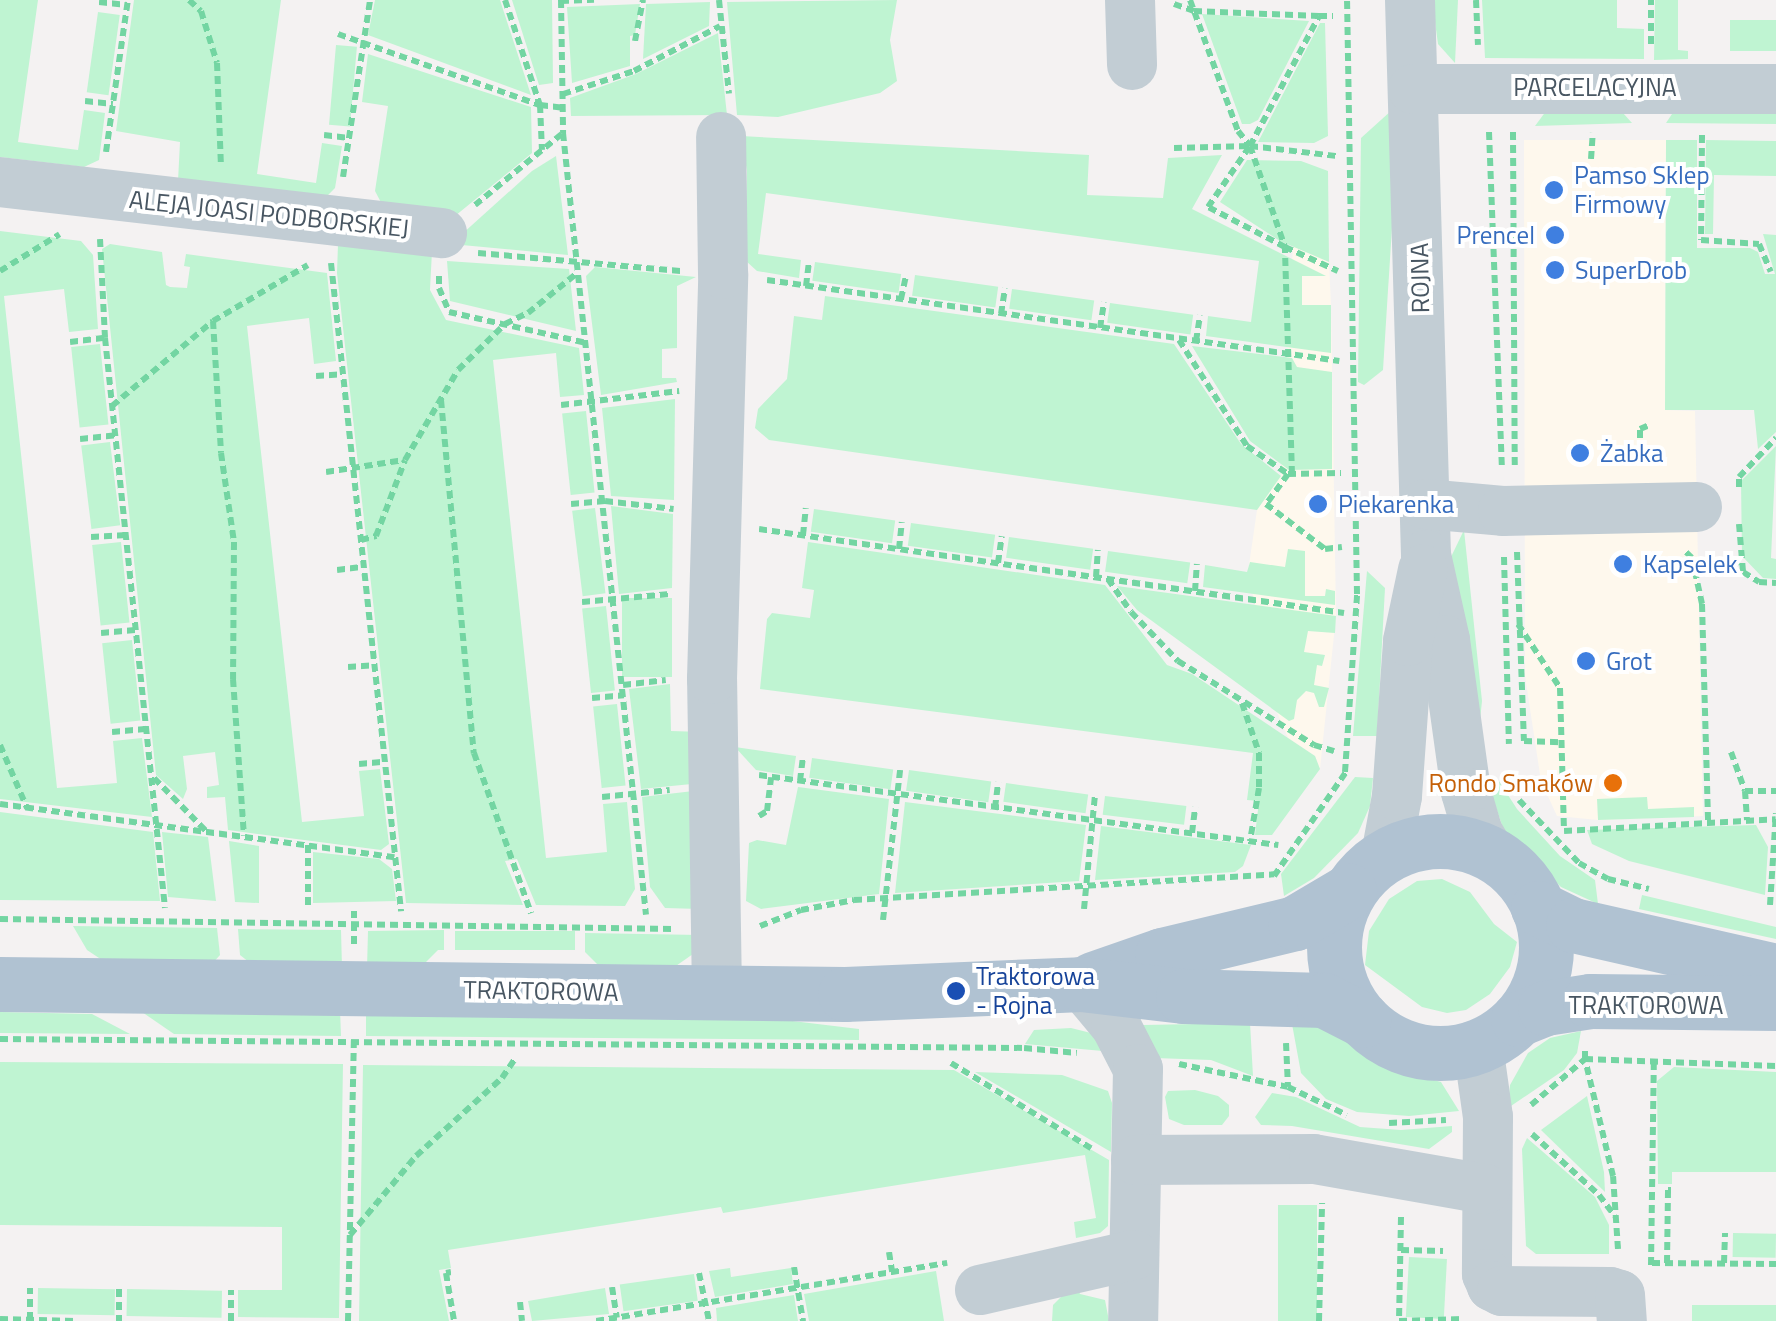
<!DOCTYPE html>
<meta charset="utf-8">
<style>
body{margin:0}
#map{position:relative;width:1776px;height:1321px;overflow:hidden;background:#f4f2f2;font-family:"Titillium Web",sans-serif}
div>[style]{position:absolute}
.commercial>*{inset:0;background:#fef8ed}
.green>*{inset:0;background:#bff4d2;transform-origin:0 0}
.path>*{height:6px;margin-top:-3px;transform-origin:0;background:repeating-linear-gradient(90deg,#73d5a2 0 8px,transparent 0 13px)}
.minor>*{height:50px;margin:-25px;padding:0 25px;transform-origin:25px;border-radius:25px;background:#c2cdd4}
.major>*{height:55px;margin:-27.5px;padding:0 27.5px;transform-origin:27.5px;border-radius:27.5px;background:#b0c2d2}
.major>.ring{margin:-27.5px;padding:0;box-sizing:content-box;background:none;border:55px solid #b0c2d2;border-radius:50%}
.dots>*{width:28px;height:28px;translate:-50% -50%;box-sizing:border-box;border:5px solid #fff;border-radius:50%}
span{translate:-50% -50%;white-space:nowrap;text-align:center;line-height:1.15;-webkit-text-stroke:8px #fff;paint-order:stroke}
.street-label{font-size:25px;color:#485662}
.shop-label{font-size:25px;color:#366cbe}
.left{translate:0 -50%;text-align:left}
.right{translate:-100% -50%;text-align:right}
.food-label{font-size:25px;color:#c56008}
.transit-label{font-size:25px;color:#164399}
</style>
<div id="map">
<div class="commercial">
<div style="clip-path:polygon(1524px 140px,1666px 140px,1665px 410px,1695px 411px,1703px 816px,1598px 820px,1557px 816px,1541px 781px,1525px 676px)"></div>
<div style="clip-path:polygon(1293px 246px,1329px 262px,1331px 305px,1336px 616px,1320px 769px,1315px 756px,1288px 738px,1277px 712px,1248px 572px,1257px 510px,1281px 475px)"></div>
</div>
<div class="green">
<div style="clip-path:polygon(0 0,38px 0,18px 142px,78px 150px,84px 110px,105px 113px,99px 160px,84px 167px,0 157px)"></div>
<div style="clip-path:polygon(134px 0,281px 0,257px 174px,316px 183px,322px 143px,342px 146px,335px 188px,325px 198px,178px 181px,180px 142px,116px 131px)"></div>
<div style="clip-path:polygon(375px 0,500px 0,531px 95px,368px 35px)"></div>
<div style="clip-path:polygon(512px 0,552px 0,553px 83px,539px 85px)"></div>
<div style="clip-path:polygon(897px 0,890px 40px,897px 81px,880px 93px,778px 117px,737px 115px,727px 2px)"></div>
<div style="clip-path:polygon(1432px 0,1458px 0,1455px 63px,1438px 44px)"></div>
<div style="clip-path:polygon(1482px 0,1617px 0,1617px 28px,1644px 29px,1644px 59px,1485px 58px)"></div>
<div style="clip-path:polygon(1655px 0,1678px 0,1678px 50px,1688px 51px,1688px 59px,1654px 60px)"></div>
<div style="clip-path:polygon(710px 2px,709px 26px,643px 59px,646px 4px)"></div>
<div style="clip-path:polygon(640px 4px,635px 35px,630px 36px,630px 66px,572px 83px,567px 7px)"></div>
<div style="left:98px;top:12px;width:22px;height:81px;rotate:8deg"></div>
<div style="clip-path:polygon(1202px 14px,1309px 21px,1258px 120px,1250px 124px,1242px 124px)"></div>
<div style="left:1730px;top:20px;width:46px;height:31px"></div>
<div style="clip-path:polygon(1320px 23px,1325px 23px,1328px 136px,1314px 143px,1258px 142px)"></div>
<div style="clip-path:polygon(718px 33px,727px 115px,571px 116px,570px 98px,636px 74px)"></div>
<div style="left:336px;top:45px;width:21px;height:80px;rotate:5deg"></div>
<div style="clip-path:polygon(368px 54px,531px 107px,532px 153px,444px 225px,386px 212px,375px 191px,388px 106px,362px 102px)"></div>
<div style="clip-path:polygon(1552px 103px,1615px 104px,1632px 123px,1535px 126px)"></div>
<div style="clip-path:polygon(1776px 104px,1776px 124px,1666px 123px,1676px 108px)"></div>
<div style="clip-path:polygon(1392px 110px,1393px 211px,1383px 370px,1364px 385px,1358px 382px,1361px 138px)"></div>
<div style="clip-path:polygon(741px 136px,1089px 155px,1087px 195px,1163px 198px,1168px 158px,1222px 155px,1192px 209px,1326px 276px,1302px 276px,1302px 305px,1331px 305px,1331px 353px,1206px 336px,1208px 316px,1251px 322px,1259px 261px,766px 193px,758px 254px,801px 260px,799px 278px,757px 271px,746px 261px,745px 251px,747px 171px)"></div>
<div style="clip-path:polygon(1666px 140px,1697px 140px,1697px 248px,1750px 248px,1758px 252px,1765px 274px,1775px 274px,1763px 234px,1776px 235px,1776px 432px,1758px 449px,1754px 410px,1665px 410px)"></div>
<div style="clip-path:polygon(1706px 140px,1776px 141px,1776px 176px,1714px 175px,1713px 234px,1705px 234px)"></div>
<div style="clip-path:polygon(556px 156px,568px 255px,451px 244px,532px 171px)"></div>
<div style="clip-path:polygon(1247px 160px,1301px 161px,1328px 171px,1329px 262px,1280px 241px,1220px 202px)"></div>
<div style="clip-path:polygon(0 231px,81px 241px,93px 255px,98px 329px,69px 332px,64px 289px,4px 296px,57px 788px,117px 783px,113px 741px,142px 738px,152px 817px,0 799px)"></div>
<div style="clip-path:polygon(110px 244px,162px 252px,166px 285px,170px 287px,187px 288px,190px 267px,184px 266px,186px 254px,327px 273px,336px 361px,314px 364px,309px 318px,247px 326px,302px 822px,364px 816px,359px 771px,380px 769px,389px 844px,381px 850px,228px 830px,225px 797px,207px 798px,207px 787px,219px 785px,215px 752px,183px 756px,187px 789px,183px 799px,156px 775px,102px 249px)"></div>
<div style="clip-path:polygon(338px 244px,432px 251px,430px 290px,446px 320px,579px 348px,584px 395px,560px 397px,556px 353px,493px 360px,546px 858px,607px 852px,603px 804px,627px 802px,635px 889px,625px 906px,536px 905px,517px 859px,505px 861px,523px 905px,406px 903px,337px 273px)"></div>
<div style="clip-path:polygon(447px 261px,569px 269px,576px 331px,450px 301px)"></div>
<div style="left:815px;top:262px;width:87px;height:19px;rotate:8deg"></div>
<div style="clip-path:polygon(595px 267px,696px 277px,677px 286px,677px 348px,662px 349px,662px 378px,676px 378px,677px 382px,601px 395px,586px 276px)"></div>
<div style="left:915px;top:275px;width:84px;height:21px;rotate:8deg"></div>
<div style="left:1012px;top:289px;width:83px;height:20px;rotate:8deg"></div>
<div style="clip-path:polygon(825px 296px,1174px 344px,1241px 444px,1281px 476px,1257px 510px,769px 440px,755px 428px,758px 409px,787px 379px,794px 316px,822px 320px)"></div>
<div style="left:1110px;top:303px;width:84px;height:20px;rotate:8deg"></div>
<div style="left:100px;top:344px;width:81px;height:29px;rotate:84deg"></div>
<div style="clip-path:polygon(1192px 346px,1292px 358px,1297px 367px,1332px 372px,1332px 469px,1289px 470px,1250px 441px)"></div>
<div style="clip-path:polygon(675px 399px,674px 500px,611px 496px,602px 408px)"></div>
<div style="left:586px;top:411px;width:82px;height:24px;rotate:84deg"></div>
<div style="left:110px;top:442px;width:84px;height:29px;rotate:83deg"></div>
<div style="clip-path:polygon(1776px 446px,1771px 558px,1776px 559px,1776px 579px,1763px 578px,1742px 556px,1741px 481px)"></div>
<div style="clip-path:polygon(611px 506px,673px 514px,672px 588px,619px 594px)"></div>
<div style="left:595px;top:508px;width:86px;height:23px;rotate:83deg"></div>
<div style="left:814px;top:509px;width:82px;height:23px;rotate:8deg"></div>
<div style="left:911px;top:523px;width:85px;height:23px;rotate:8deg"></div>
<div style="clip-path:polygon(1464px 530px,1482px 701px,1479px 730px,1450px 559px)"></div>
<div style="left:1009px;top:537px;width:85px;height:21px;rotate:8deg"></div>
<div style="left:121px;top:542px;width:81px;height:29px;rotate:84deg"></div>
<div style="clip-path:polygon(808px 542px,1105px 585px,1167px 665px,1192px 674px,1315px 756px,1320px 769px,1272px 835px,1255px 835px,1259px 801px,1247px 800px,1253px 753px,760px 689px,767px 619px,772px 613px,810px 618px,814px 590px,802px 588px)"></div>
<div style="clip-path:polygon(1288px 549px,1305px 551px,1305px 596px,1325px 596px,1326px 589px,1335px 591px,1335px 605px,1203px 587px,1205px 565px,1247px 572px,1250px 562px,1285px 567px)"></div>
<div style="left:1108px;top:551px;width:83px;height:21px;rotate:8deg"></div>
<div style="clip-path:polygon(1367px 571px,1385px 588px,1377px 736px,1353px 736px)"></div>
<div style="clip-path:polygon(1117px 586px,1336px 616px,1335px 633px,1308px 631px,1304px 652px,1325px 655px,1322px 666px,1317px 665px,1314px 685px,1329px 688px,1324px 707px,1319px 707px,1314px 693px,1306px 691px,1297px 700px,1294px 719px,1289px 721px,1137px 610px)"></div>
<div style="left:672px;top:598px;width:79px;height:50px;rotate:90deg"></div>
<div style="left:606px;top:606px;width:85px;height:24px;rotate:84deg"></div>
<div style="left:132px;top:640px;width:81px;height:30px;rotate:84deg"></div>
<div style="clip-path:polygon(670px 684px,671px 731px,703px 732px,702px 783px,641px 789px,629px 689px)"></div>
<div style="left:617px;top:704px;width:82px;height:24px;rotate:84deg"></div>
<div style="clip-path:polygon(735px 747px,796px 756px,793px 776px,756px 770px)"></div>
<div style="left:812px;top:758px;width:82px;height:20px;rotate:8deg"></div>
<div style="left:909px;top:770px;width:83px;height:21px;rotate:8deg"></div>
<div style="clip-path:polygon(1485px 775px,1497px 778px,1517px 809px,1560px 856px,1595px 880px,1598px 904px,1561px 887px,1504px 831px)"></div>
<div style="clip-path:polygon(1355px 777px,1373px 778px,1370px 806px,1358px 833px,1314px 878px,1284px 896px,1281px 874px)"></div>
<div style="left:1006px;top:783px;width:83px;height:19px;rotate:8deg"></div>
<div style="clip-path:polygon(798px 787px,889px 799px,879px 894px,761px 909px,746px 901px,749px 843px,757px 840px,786px 845px)"></div>
<div style="clip-path:polygon(702px 790px,700px 909px,665px 908px,650px 887px,642px 797px)"></div>
<div style="left:1105px;top:796px;width:82px;height:19px;rotate:7deg"></div>
<div style="clip-path:polygon(1647px 797px,1648px 809px,1694px 807px,1694px 817px,1598px 820px,1597px 799px)"></div>
<div style="clip-path:polygon(905px 802px,1086px 825px,1079px 881px,895px 893px)"></div>
<div style="clip-path:polygon(0 812px,153px 832px,160px 901px,0 900px)"></div>
<div style="clip-path:polygon(1756px 825px,1768px 847px,1765px 895px,1629px 861px,1592px 844px,1587px 830px)"></div>
<div style="clip-path:polygon(1101px 826px,1251px 845px,1243px 866px,1235px 872px,1095px 880px)"></div>
<div style="clip-path:polygon(162px 832px,208px 837px,216px 901px,168px 897px)"></div>
<div style="clip-path:polygon(229px 841px,259px 846px,259px 903px,235px 902px)"></div>
<div style="clip-path:polygon(313px 852px,379px 859px,392px 869px,396px 901px,313px 903px)"></div>
<div style="clip-path:polygon(1442px 879px,1470px 892px,1494px 924px,1517px 942px,1510px 967px,1490px 994px,1466px 1010px,1447px 1013px,1422px 1007px,1365px 965px,1369px 931px,1389px 899px,1417px 881px)"></div>
<div style="clip-path:polygon(1642px 895px,1776px 927px,1776px 939px,1639px 909px)"></div>
<div style="clip-path:polygon(73px 926px,217px 928px,220px 955px,211px 965px,102px 960px,87px 950px)"></div>
<div style="clip-path:polygon(238px 929px,341px 930px,342px 968px,254px 966px,240px 955px)"></div>
<div style="clip-path:polygon(444px 930px,444px 950px,438px 950px,419px 969px,367px 968px,368px 931px)"></div>
<div style="left:455px;top:931px;width:120px;height:19px"></div>
<div style="clip-path:polygon(585px 933px,700px 935px,693px 954px,673px 968px,604px 971px,585px 952px)"></div>
<div style="clip-path:polygon(340px 1010px,341px 1036px,174px 1034px,142px 1012px)"></div>
<div style="clip-path:polygon(366px 1010px,776px 1019px,859px 1029px,859px 1040px,366px 1036px)"></div>
<div style="clip-path:polygon(0 1012px,92px 1014px,130px 1034px,0 1033px)"></div>
<div style="clip-path:polygon(1250px 1023px,1253px 1076px,1211px 1060px,1155px 1058px,1144px 1038px,1143px 1025px)"></div>
<div style="clip-path:polygon(1292px 1024px,1313px 1024px,1342px 1034px,1390px 1068px,1441px 1082px,1459px 1111px,1409px 1116px,1357px 1112px,1326px 1099px,1301px 1073px)"></div>
<div style="clip-path:polygon(1071px 1028px,1095px 1034px,1114px 1052px,1025px 1044px,1034px 1030px)"></div>
<div style="clip-path:polygon(1581px 1031px,1577px 1053px,1564px 1070px,1508px 1108px,1510px 1085px,1528px 1053px,1550px 1038px)"></div>
<div style="clip-path:polygon(0 1062px,343px 1064px,339px 1318px,238px 1317px,238px 1290px,282px 1290px,282px 1227px,0 1225px)"></div>
<div style="clip-path:polygon(363px 1065px,954px 1070px,1109px 1160px,1108px 1226px,1100px 1233px,1076px 1238px,1074px 1222px,1096px 1218px,1085px 1155px,723px 1213px,721px 1207px,448px 1250px,451px 1268px,439px 1270px,449px 1321px,359px 1321px)"></div>
<div style="clip-path:polygon(1674px 1067px,1776px 1072px,1776px 1172px,1672px 1172px,1672px 1184px,1658px 1184px,1657px 1081px)"></div>
<div style="clip-path:polygon(975px 1072px,1062px 1075px,1108px 1091px,1112px 1103px,1111px 1152px)"></div>
<div style="clip-path:polygon(1195px 1090px,1218px 1096px,1229px 1105px,1229px 1116px,1222px 1125px,1184px 1125px,1169px 1119px,1165px 1097px,1168px 1091px)"></div>
<div style="clip-path:polygon(1272px 1093px,1296px 1097px,1360px 1127px,1401px 1130px,1452px 1126px,1452px 1132px,1429px 1149px,1292px 1126px,1261px 1125px,1255px 1117px)"></div>
<div style="clip-path:polygon(1587px 1096px,1604px 1172px,1605px 1192px,1541px 1130px)"></div>
<div style="clip-path:polygon(1527px 1138px,1595px 1197px,1609px 1225px,1609px 1254px,1536px 1254px,1526px 1246px,1522px 1149px)"></div>
<div style="left:1317px;top:1205px;width:116px;height:39px;rotate:90deg"></div>
<div style="left:1733px;top:1233px;width:43px;height:24px;rotate:1deg"></div>
<div style="left:1409px;top:1257px;width:38px;height:60px;rotate:3deg"></div>
<div style="clip-path:polygon(730px 1268px,731px 1277px,791px 1268px,793px 1284px,715px 1297px,709px 1271px)"></div>
<div style="clip-path:polygon(936px 1271px,944px 1321px,809px 1321px,804px 1294px)"></div>
<div style="left:694px;top:1274px;width:27px;height:75px;rotate:82deg"></div>
<div style="clip-path:polygon(1075px 1283px,1080px 1294px,1105px 1300px,1109px 1321px,1052px 1321px,1053px 1305px)"></div>
<div style="left:38px;top:1288px;width:77px;height:26px;rotate:1deg"></div>
<div style="clip-path:polygon(605px 1288px,609px 1314px,532px 1321px,528px 1301px)"></div>
<div style="left:127px;top:1289px;width:95px;height:27px;rotate:1deg"></div>
<div style="clip-path:polygon(794px 1295px,798px 1321px,717px 1321px,716px 1308px)"></div>
<div style="left:1776px;top:1305px;width:16px;height:84px;rotate:90deg"></div>
</div>
<div class="path">
<div style="left:189px;top:0;width:16px;rotate:43deg"></div>
<div style="left:201px;top:11px;width:54px;rotate:72.9deg"></div>
<div style="left:217px;top:63px;width:103px;rotate:87.8deg"></div>
<div style="left:505px;top:0;width:111px;rotate:71.6deg"></div>
<div style="left:540px;top:105px;width:45px;rotate:87.5deg"></div>
<div style="left:561px;top:0;width:133px;rotate:89.1deg"></div>
<div style="left:563px;top:133px;width:786px;rotate:83.94deg"></div>
<div style="left:719px;top:0;width:94px;rotate:83.9deg"></div>
<div style="left:1190px;top:0;width:140px;rotate:69.9deg"></div>
<div style="left:1238px;top:131px;width:19px;rotate:51deg"></div>
<div style="left:1250px;top:146px;width:107px;rotate:70.9deg"></div>
<div style="left:1285px;top:247px;width:58px;rotate:24.4deg"></div>
<div style="left:1476px;top:0;width:45px;rotate:87.5deg"></div>
<div style="left:561px;top:1px;width:33px;rotate:-2deg"></div>
<div style="left:99px;top:2px;width:28px;rotate:6deg"></div>
<div style="left:1174px;top:4px;width:21px;rotate:19deg"></div>
<div style="left:1194px;top:11px;width:125px;rotate:2.3deg"></div>
<div style="left:338px;top:34px;width:214px;rotate:19.4deg"></div>
<div style="left:540px;top:105px;width:23px;rotate:7deg"></div>
<div style="left:635px;top:41px;width:42px;rotate:-79deg"></div>
<div style="left:1651px;top:44px;width:44px;rotate:-90deg"></div>
<div style="left:563px;top:94px;width:75px;rotate:-17.9deg"></div>
<div style="left:634px;top:71px;width:97px;rotate:-27.6deg"></div>
<div style="left:85px;top:101px;width:28px;rotate:6deg"></div>
<div style="left:1489px;top:132px;width:337px;rotate:87.8deg"></div>
<div style="left:1513px;top:132px;width:338px;rotate:89.7deg"></div>
<div style="left:324px;top:135px;width:25px;rotate:7deg"></div>
<div style="left:1702px;top:135px;width:105px;rotate:90.5deg"></div>
<div style="left:1701px;top:240px;width:58px;rotate:3.9deg"></div>
<div style="left:1759px;top:244px;width:30px;rotate:67deg"></div>
<div style="left:1174px;top:148px;width:76px;rotate:-1.5deg"></div>
<div style="left:1250px;top:146px;width:88px;rotate:6.6deg"></div>
<div style="left:106px;top:152px;width:154px;rotate:-81.8deg"></div>
<div style="left:1591px;top:159px;width:26px;rotate:-86deg"></div>
<div style="left:343px;top:177px;width:179px;rotate:-81.3deg"></div>
<div style="left:475px;top:205px;width:114px;rotate:-39.3deg"></div>
<div style="left:100px;top:239px;width:99px;rotate:87.1deg"></div>
<div style="left:105px;top:338px;width:573px;rotate:83.99deg"></div>
<div style="left:478px;top:253px;width:203px;rotate:5.1deg"></div>
<div style="left:331px;top:263px;width:652px;rotate:83.83deg"></div>
<div style="left:0;top:271px;width:70px;rotate:-31.7deg"></div>
<div style="left:439px;top:276px;width:12px;rotate:90deg"></div>
<div style="left:439px;top:288px;width:26px;rotate:67deg"></div>
<div style="left:449px;top:312px;width:141px;rotate:12.7deg"></div>
<div style="left:767px;top:280px;width:578px;rotate:8.06deg"></div>
<div style="left:806px;top:286px;width:25px;rotate:-83deg"></div>
<div style="left:901px;top:299px;width:25px;rotate:-78deg"></div>
<div style="left:1001px;top:314px;width:26px;rotate:-81deg"></div>
<div style="left:213px;top:321px;width:132px;rotate:86.5deg"></div>
<div style="left:221px;top:453px;width:90px;rotate:81.7deg"></div>
<div style="left:234px;top:542px;width:137px;rotate:90.4deg"></div>
<div style="left:233px;top:679px;width:157px;rotate:86deg"></div>
<div style="left:1100px;top:328px;width:26px;rotate:-81deg"></div>
<div style="left:1179px;top:340px;width:126px;rotate:57.3deg"></div>
<div style="left:1247px;top:446px;width:50px;rotate:34.3deg"></div>
<div style="left:1288px;top:474px;width:53px;rotate:-1.1deg"></div>
<div style="left:1196px;top:341px;width:26px;rotate:-81deg"></div>
<div style="left:70px;top:342px;width:35px;rotate:-7deg"></div>
<div style="left:316px;top:376px;width:26px;rotate:-4deg"></div>
<div style="left:441px;top:400px;width:355px;rotate:84.7deg"></div>
<div style="left:474px;top:753px;width:170px;rotate:70.4deg"></div>
<div style="left:561px;top:405px;width:119px;rotate:-6.8deg"></div>
<div style="left:112px;top:406px;width:132px;rotate:-40.1deg"></div>
<div style="left:213px;top:321px;width:110px;rotate:-30.5deg"></div>
<div style="left:80px;top:439px;width:36px;rotate:-6deg"></div>
<div style="left:1640px;top:464px;width:35px;rotate:-90deg"></div>
<div style="left:1640px;top:429px;width:8px;rotate:-23deg"></div>
<div style="left:326px;top:472px;width:79px;rotate:-8.7deg"></div>
<div style="left:1288px;top:474px;width:37px;rotate:126deg"></div>
<div style="left:1266px;top:504px;width:74px;rotate:37.3deg"></div>
<div style="left:1325px;top:549px;width:17px;rotate:-7deg"></div>
<div style="left:1292px;top:474px;width:227px;rotate:-91.8deg"></div>
<div style="left:1285px;top:247px;width:87px;rotate:-152.5deg"></div>
<div style="left:1208px;top:207px;width:74px;rotate:-55.5deg"></div>
<div style="left:1250px;top:146px;width:147px;rotate:-62deg"></div>
<div style="left:1319px;top:16px;width:14px"></div>
<div style="left:1739px;top:487px;width:10px;rotate:-90deg"></div>
<div style="left:1739px;top:477px;width:54px;rotate:-46.5deg"></div>
<div style="left:571px;top:504px;width:34px;rotate:-5deg"></div>
<div style="left:605px;top:501px;width:69px;rotate:6.6deg"></div>
<div style="left:1739px;top:524px;width:48px;rotate:85.2deg"></div>
<div style="left:1743px;top:572px;width:19px;rotate:32deg"></div>
<div style="left:1759px;top:582px;width:17px;rotate:3deg"></div>
<div style="left:759px;top:529px;width:591px;rotate:8.17deg"></div>
<div style="left:803px;top:535px;width:27px;rotate:-84deg"></div>
<div style="left:91px;top:537px;width:36px;rotate:-3deg"></div>
<div style="left:361px;top:540px;width:16px;rotate:-15deg"></div>
<div style="left:376px;top:536px;width:81px;rotate:-69.1deg"></div>
<div style="left:405px;top:460px;width:104px;rotate:-59.5deg"></div>
<div style="left:458px;top:370px;width:66px;rotate:-44.4deg"></div>
<div style="left:505px;top:324px;width:25px;rotate:-26deg"></div>
<div style="left:528px;top:313px;width:62px;rotate:-39.1deg"></div>
<div style="left:899px;top:549px;width:27px;rotate:-84deg"></div>
<div style="left:1517px;top:552px;width:189px;rotate:87.9deg"></div>
<div style="left:1524px;top:741px;width:37px;rotate:2deg"></div>
<div style="left:1686px;top:552px;width:8px;rotate:45deg"></div>
<div style="left:1692px;top:558px;width:47px;rotate:77.7deg"></div>
<div style="left:1702px;top:604px;width:218px;rotate:88.4deg"></div>
<div style="left:1504px;top:557px;width:187px;rotate:88.5deg"></div>
<div style="left:998px;top:563px;width:27px;rotate:-82deg"></div>
<div style="left:1693px;top:568px;width:47px;rotate:-7.3deg"></div>
<div style="left:337px;top:570px;width:26px;rotate:-7deg"></div>
<div style="left:1096px;top:577px;width:27px;rotate:-86deg"></div>
<div style="left:1108px;top:579px;width:40px;rotate:55.1deg"></div>
<div style="left:1131px;top:612px;width:68px;rotate:46.2deg"></div>
<div style="left:1178px;top:661px;width:160px;rotate:31.7deg"></div>
<div style="left:1314px;top:745px;width:21px;rotate:17deg"></div>
<div style="left:1195px;top:591px;width:27px;rotate:-86deg"></div>
<div style="left:582px;top:602px;width:88px;rotate:-5.2deg"></div>
<div style="left:1518px;top:624px;width:77px;rotate:56.7deg"></div>
<div style="left:1560px;top:688px;width:143px;rotate:88.4deg"></div>
<div style="left:1564px;top:831px;width:212px;rotate:-3.2deg"></div>
<div style="left:101px;top:633px;width:37px;rotate:-5deg"></div>
<div style="left:348px;top:667px;width:26px;rotate:-4deg"></div>
<div style="left:623px;top:685px;width:43px;rotate:-6.6deg"></div>
<div style="left:592px;top:698px;width:32px;rotate:-5deg"></div>
<div style="left:1242px;top:703px;width:53px;rotate:71.2deg"></div>
<div style="left:1259px;top:753px;width:35px;rotate:90deg"></div>
<div style="left:1259px;top:788px;width:54px;rotate:99.6deg"></div>
<div style="left:112px;top:732px;width:36px;rotate:-5deg"></div>
<div style="left:0;top:745px;width:69px;rotate:66.8deg"></div>
<div style="left:1731px;top:752px;width:41px;rotate:70.3deg"></div>
<div style="left:1745px;top:791px;width:29px;rotate:86deg"></div>
<div style="left:359px;top:764px;width:25px;rotate:-5deg"></div>
<div style="left:1345px;top:772px;width:178px;rotate:-86.1deg"></div>
<div style="left:1357px;top:594px;width:594px;rotate:-90.96deg"></div>
<div style="left:759px;top:775px;width:524px;rotate:7.68deg"></div>
<div style="left:154px;top:778px;width:74px;rotate:45.5deg"></div>
<div style="left:800px;top:781px;width:24px;rotate:-83deg"></div>
<div style="left:1745px;top:791px;width:31px"></div>
<div style="left:602px;top:797px;width:68px;rotate:-5.9deg"></div>
<div style="left:1519px;top:800px;width:87px;rotate:46.4deg"></div>
<div style="left:1579px;top:863px;width:33px;rotate:29deg"></div>
<div style="left:1608px;top:879px;width:42px;rotate:13.7deg"></div>
<div style="left:0;top:804px;width:398px;rotate:7.7deg"></div>
<div style="left:995px;top:808px;width:26px;rotate:-83deg"></div>
<div style="left:759px;top:816px;width:9px;rotate:-32deg"></div>
<div style="left:767px;top:811px;width:34px;rotate:-83deg"></div>
<div style="left:1192px;top:833px;width:26px;rotate:-83deg"></div>
<div style="left:308px;top:845px;width:65px;rotate:90deg"></div>
<div style="left:1274px;top:876px;width:126px;rotate:-55.3deg"></div>
<div style="left:1770px;top:905px;width:92px;rotate:-86.3deg"></div>
<div style="left:1084px;top:909px;width:115px;rotate:-84.5deg"></div>
<div style="left:0;top:919px;width:673px;rotate:0.85deg"></div>
<div style="left:883px;top:920px;width:151px;rotate:-83.5deg"></div>
<div style="left:760px;top:926px;width:44px;rotate:-21.3deg"></div>
<div style="left:801px;top:910px;width:54px;rotate:-10.7deg"></div>
<div style="left:854px;top:900px;width:421px;rotate:-3.5deg"></div>
<div style="left:354px;top:944px;width:33px;rotate:-90deg"></div>
<div style="left:0;top:1039px;width:1024px;rotate:0.5deg"></div>
<div style="left:1024px;top:1048px;width:53px;rotate:5.4deg"></div>
<div style="left:1286px;top:1043px;width:44px;rotate:87.4deg"></div>
<div style="left:951px;top:1063px;width:164px;rotate:31.3deg"></div>
<div style="left:1179px;top:1064px;width:111px;rotate:11.9deg"></div>
<div style="left:1288px;top:1087px;width:65px;rotate:25.4deg"></div>
<div style="left:1531px;top:1105px;width:71px;rotate:-40.4deg"></div>
<div style="left:1585px;top:1059px;width:11px;rotate:-90deg"></div>
<div style="left:1389px;top:1123px;width:57px;rotate:-3deg"></div>
<div style="left:1532px;top:1134px;width:91px;rotate:42.3deg"></div>
<div style="left:1599px;top:1195px;width:26px;rotate:53deg"></div>
<div style="left:1401px;top:1217px;width:104px;rotate:91.1deg"></div>
<div style="left:1399px;top:1321px;width:64px;rotate:-1.8deg"></div>
<div style="left:350px;top:1235px;width:103px;rotate:-50.1deg"></div>
<div style="left:416px;top:1156px;width:116px;rotate:-42.2deg"></div>
<div style="left:502px;top:1078px;width:25px;rotate:-56deg"></div>
<div style="left:1618px;top:1249px;width:73px;rotate:-93.9deg"></div>
<div style="left:1613px;top:1176px;width:120px;rotate:-103.5deg"></div>
<div style="left:1585px;top:1059px;width:191px;rotate:2.1deg"></div>
<div style="left:1401px;top:1250px;width:42px;rotate:1.4deg"></div>
<div style="left:889px;top:1252px;width:20px;rotate:81deg"></div>
<div style="left:1652px;top:1263px;width:124px;rotate:0.5deg"></div>
<div style="left:1667px;top:1263px;width:73px;rotate:-89.2deg"></div>
<div style="left:1668px;top:1190px;width:3px"></div>
<div style="left:1724px;top:1263px;width:30px;rotate:-88deg"></div>
<div style="left:1651px;top:1265px;width:208px;rotate:-89.2deg"></div>
<div style="left:794px;top:1267px;width:55px;rotate:80.5deg"></div>
<div style="left:451px;top:1272px;width:5px;rotate:169deg"></div>
<div style="left:446px;top:1273px;width:49px;rotate:80.5deg"></div>
<div style="left:699px;top:1273px;width:49px;rotate:78.2deg"></div>
<div style="left:612px;top:1287px;width:31px;rotate:81deg"></div>
<div style="left:119px;top:1289px;width:32px;rotate:90deg"></div>
<div style="left:520px;top:1302px;width:19px;rotate:84deg"></div>
<div style="left:0;top:1319px;width:76px;rotate:1.5deg"></div>
<div style="left:30px;top:1320px;width:32px;rotate:-90deg"></div>
<div style="left:231px;top:1321px;width:31px;rotate:-90deg"></div>
<div style="left:348px;top:1321px;width:284px;rotate:-88.8deg"></div>
<div style="left:596px;top:1321px;width:356px;rotate:-9.4deg"></div>
<div style="left:1319px;top:1321px;width:118px;rotate:-88.5deg"></div>
</div>
<div class="minor">
<div style="left:1130px;top:0;width:65px;rotate:88.2deg"></div>
<div style="left:1410px;top:0;width:555px;rotate:88.35deg"></div>
<div style="left:1426px;top:555px;width:87px;rotate:77.4deg"></div>
<div style="left:1445px;top:640px;width:153px;rotate:82.1deg"></div>
<div style="left:1466px;top:792px;width:43px;rotate:73.7deg"></div>
<div style="left:1478px;top:833px;width:23px;rotate:59deg"></div>
<div style="left:1413px;top:89px;width:363px"></div>
<div style="left:0;top:182px;width:445px;rotate:6.6deg"></div>
<div style="left:1425px;top:504px;width:78px;rotate:5.1deg"></div>
<div style="left:1503px;top:511px;width:194px;rotate:-1.2deg"></div>
<div style="left:1386px;top:855px;width:60px;rotate:-79.4deg"></div>
<div style="left:1397px;top:796px;width:155px;rotate:-85.9deg"></div>
<div style="left:1408px;top:641px;width:73px;rotate:-78.1deg"></div>
<div style="left:1081px;top:984px;width:55px;rotate:50.2deg"></div>
<div style="left:1116px;top:1026px;width:48px;rotate:62.9deg"></div>
<div style="left:1138px;top:1069px;width:252px;rotate:91.1deg"></div>
<div style="left:717px;top:993px;width:314px;rotate:-90.9deg"></div>
<div style="left:712px;top:679px;width:405px;rotate:-88.4deg"></div>
<div style="left:723px;top:274px;width:137px;rotate:-90.8deg"></div>
<div style="left:1478px;top:1046px;width:72px;rotate:82deg"></div>
<div style="left:1488px;top:1117px;width:157px;rotate:90.4deg"></div>
<div style="left:1487px;top:1274px;width:13px;rotate:67deg"></div>
<div style="left:1492px;top:1286px;width:11px;rotate:27deg"></div>
<div style="left:1502px;top:1291px;width:108px;rotate:0.5deg"></div>
<div style="left:1610px;top:1292px;width:10px;rotate:17deg"></div>
<div style="left:1620px;top:1295px;width:26px;rotate:86deg"></div>
<div style="left:1136px;top:1160px;width:178px;rotate:-0.3deg"></div>
<div style="left:1314px;top:1159px;width:174px;rotate:10deg"></div>
<div style="left:980px;top:1290px;width:158px;rotate:-12.8deg"></div>
</div>
<div class="major">
<div class="ring" style="left:1334px;top:841px;width:157px;height:157px"></div>
<div style="left:1538px;top:908px;width:39px;rotate:26deg"></div>
<div style="left:1573px;top:925px;width:208px;rotate:12.8deg"></div>
<div style="left:1093px;top:979px;width:73px;rotate:-19.2deg"></div>
<div style="left:1162px;top:955px;width:137px;rotate:-13.5deg"></div>
<div style="left:1295px;top:923px;width:63px;rotate:-30.7deg"></div>
<div style="left:0;top:984px;width:845px;rotate:0.68deg"></div>
<div style="left:845px;top:994px;width:236px;rotate:-2.4deg"></div>
<div style="left:1081px;top:984px;width:103px;rotate:6.7deg"></div>
<div style="left:1183px;top:996px;width:141px;rotate:1.6deg"></div>
<div style="left:1324px;top:1000px;width:44px;rotate:27.1deg"></div>
<div style="left:1518px;top:1019px;width:29px;rotate:-22deg"></div>
<div style="left:1545px;top:1008px;width:46px;rotate:-8.8deg"></div>
<div style="left:1590px;top:1001px;width:186px;rotate:0.6deg"></div>
</div>
<div class="dots">
<div style="left:1554px;top:190px;background:#3f7fe0"></div>
<div style="left:1555px;top:235px;background:#3f7fe0"></div>
<div style="left:1555px;top:270px;background:#3f7fe0"></div>
<div style="left:1580px;top:453px;background:#3f7fe0"></div>
<div style="left:1318px;top:504px;background:#3f7fe0"></div>
<div style="left:1623px;top:564px;background:#3f7fe0"></div>
<div style="left:1586px;top:661px;background:#3f7fe0"></div>
<div style="left:1613px;top:783px;background:#e8710a"></div>
<div style="left:956px;top:991px;background:#1a4fb4"></div>
</div>
<div class="street-label">
<span style="left:1595px;top:87px">PARCELACYJNA</span>
<span style="left:269px;top:214px;rotate:6deg">ALEJA JOASI PODBORSKIEJ</span>
<span style="left:1420px;top:278px;rotate:-91deg">ROJNA</span>
<span style="left:541px;top:991px;rotate:1deg">TRAKTOROWA</span>
<span style="left:1646px;top:1005px">TRAKTOROWA</span>
</div>
<div class="shop-label">
<span class="left" style="left:1574px;top:190px">Pamso Sklep<br>Firmowy</span>
<span class="right" style="left:1535px;top:235px">Prencel</span>
<span class="left" style="left:1575px;top:270px">SuperDrob</span>
<span class="left" style="left:1600px;top:453px">Żabka</span>
<span class="left" style="left:1338px;top:504px">Piekarenka</span>
<span class="left" style="left:1643px;top:564px">Kapselek</span>
<span class="left" style="left:1606px;top:661px">Grot</span>
</div>
<div class="food-label">
<span class="right" style="left:1593px;top:783px">Rondo Smaków</span>
</div>
<div class="transit-label">
<span class="left" style="left:976px;top:991px">Traktorowa<br>- Rojna</span>
</div>
</div>
